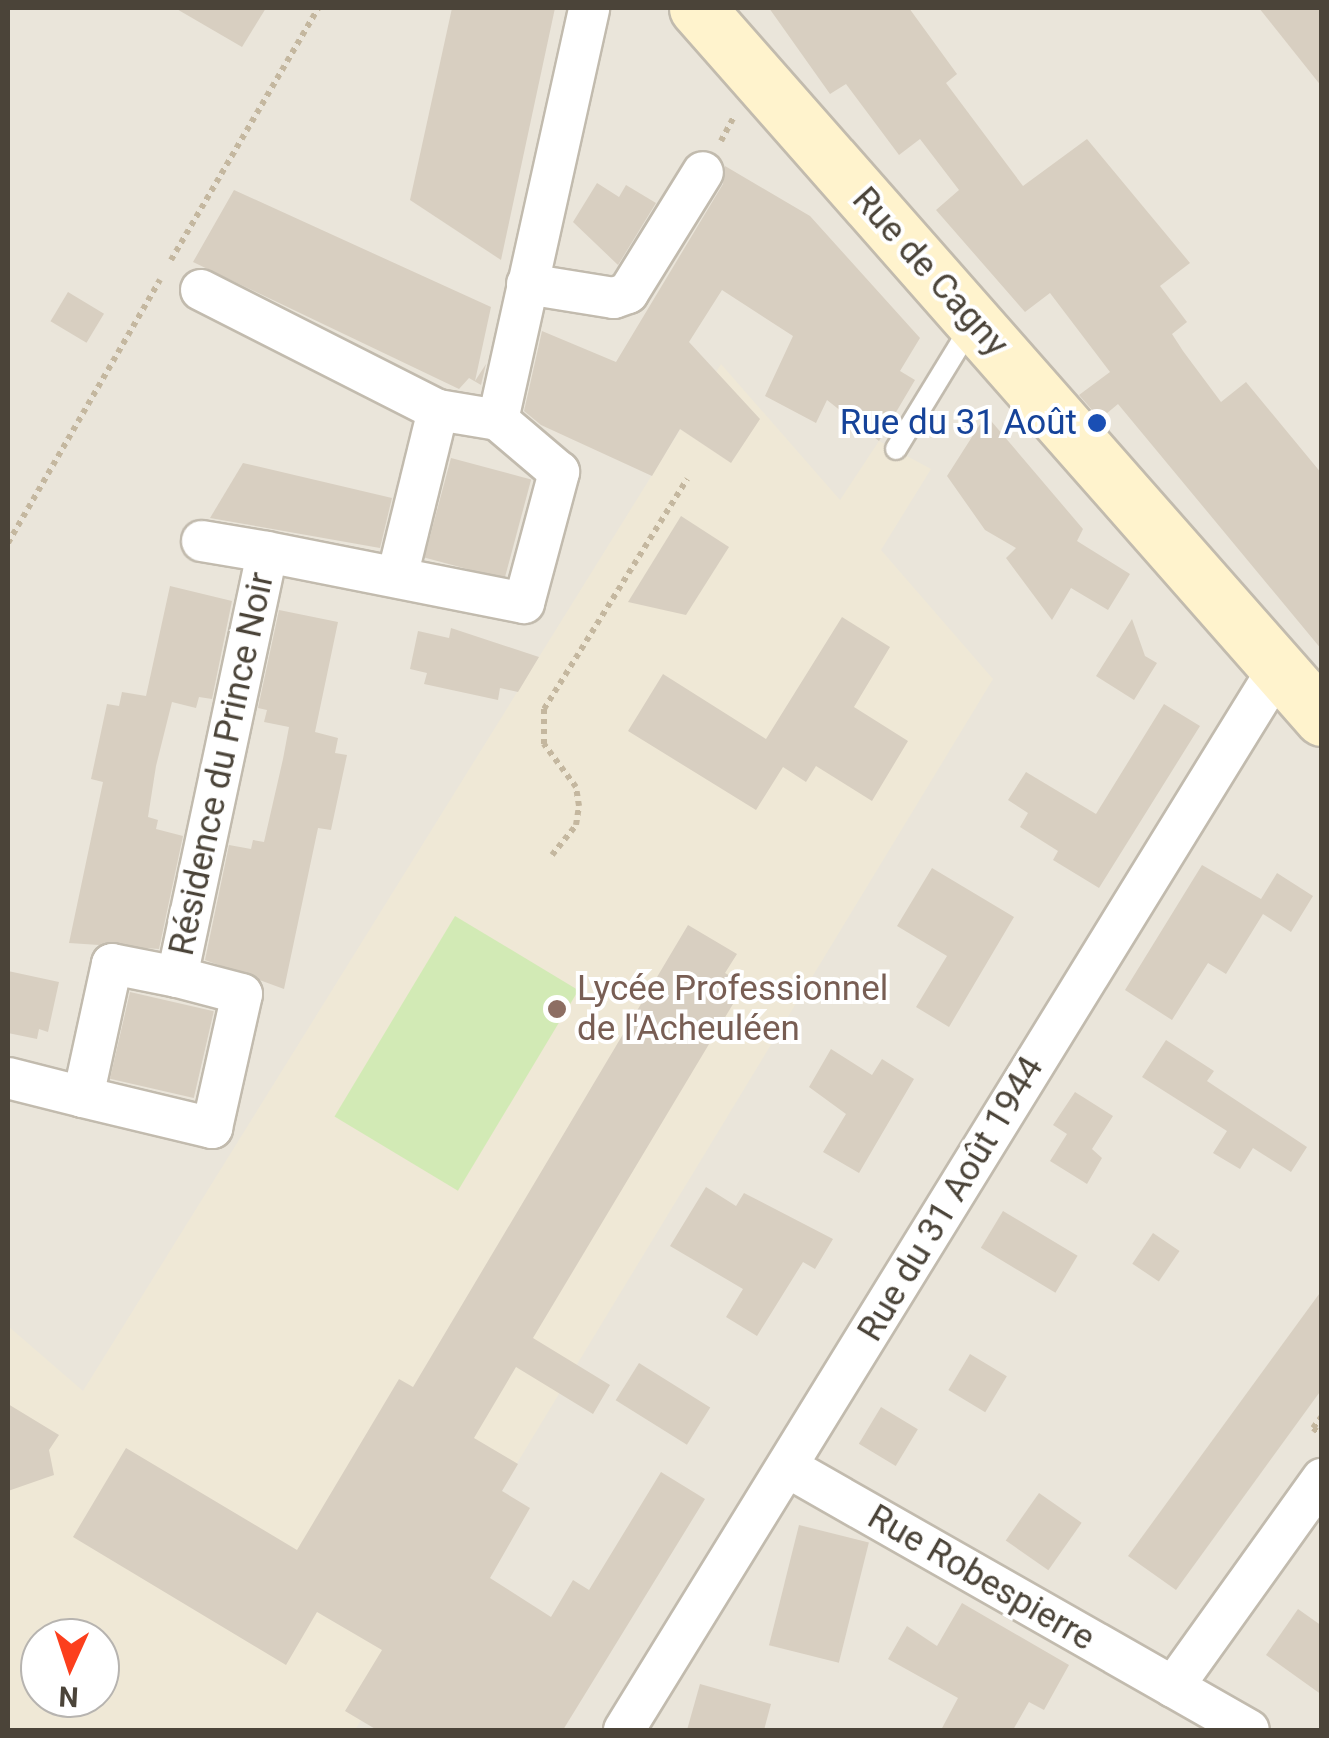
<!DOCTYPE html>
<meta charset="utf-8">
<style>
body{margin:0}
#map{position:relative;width:1329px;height:1738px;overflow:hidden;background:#f6f3ec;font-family:Roboto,sans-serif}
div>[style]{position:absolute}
.residential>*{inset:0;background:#eae5da}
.education>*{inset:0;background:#efe8d6}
.green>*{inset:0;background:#d2eab5;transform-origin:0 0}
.building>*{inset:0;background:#d8cfc1;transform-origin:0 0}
.path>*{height:6px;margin-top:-3px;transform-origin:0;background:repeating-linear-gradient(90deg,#c4b79f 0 5px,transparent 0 10px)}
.roads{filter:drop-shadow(2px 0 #c2bbae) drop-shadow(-2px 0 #c2bbae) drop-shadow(0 2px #c2bbae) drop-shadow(0 -2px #c2bbae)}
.service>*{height:20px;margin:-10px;padding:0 10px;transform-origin:10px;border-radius:10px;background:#fff}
.minor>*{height:40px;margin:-20px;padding:0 20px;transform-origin:20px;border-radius:20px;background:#fff}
.secondary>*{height:55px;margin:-27.5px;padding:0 27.5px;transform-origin:27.5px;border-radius:27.5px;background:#fff3cd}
.dots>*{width:28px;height:28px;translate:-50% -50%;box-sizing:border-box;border:5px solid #fff;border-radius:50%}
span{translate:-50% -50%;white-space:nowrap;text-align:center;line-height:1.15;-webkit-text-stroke:8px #fff;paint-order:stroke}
.street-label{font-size:35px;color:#4b4439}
.transit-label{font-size:35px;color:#164399}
.right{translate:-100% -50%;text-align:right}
.education-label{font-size:35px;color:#785e54}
.left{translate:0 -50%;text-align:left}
.frame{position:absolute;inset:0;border:10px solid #4b4439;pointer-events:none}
.north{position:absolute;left:20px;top:1618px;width:100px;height:100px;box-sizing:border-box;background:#fff;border:2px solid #b7b4b0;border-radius:50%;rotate:183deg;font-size:28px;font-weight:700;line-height:40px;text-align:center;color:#4b4439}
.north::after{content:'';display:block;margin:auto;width:35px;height:45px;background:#fc3f1d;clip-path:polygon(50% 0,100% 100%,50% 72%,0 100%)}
</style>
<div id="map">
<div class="residential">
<div style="clip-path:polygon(evenodd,8px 8px,1321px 8px,1321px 1730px,8px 1730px,8px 8px,40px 1638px,100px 1638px,100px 1698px,40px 1698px,40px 1638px)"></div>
</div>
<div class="education">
<div style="clip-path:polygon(evenodd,721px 364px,840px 500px,879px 441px,931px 469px,881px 550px,993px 679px,355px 1730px,8px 1730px,8px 1326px,83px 1391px,721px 364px,40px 1638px,100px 1638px,100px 1698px,40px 1698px,40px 1638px)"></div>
</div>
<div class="green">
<div style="left:455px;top:916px;width:144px;height:234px;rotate:31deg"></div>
</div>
<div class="building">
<div style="clip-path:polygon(175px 8px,266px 8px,242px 47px)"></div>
<div style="clip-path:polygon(452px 8px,555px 8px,501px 260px,410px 200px)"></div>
<div style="clip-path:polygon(769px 8px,909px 8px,957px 74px,946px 83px,1023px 186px,1087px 139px,1190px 263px,1160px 286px,1187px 322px,1172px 334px,1183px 351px,1221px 402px,1246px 382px,1322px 474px,1322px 650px,1118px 404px,1100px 419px,1079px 395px,1110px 372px,1050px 293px,1025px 312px,936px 210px,959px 190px,920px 139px,899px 155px,846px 84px,830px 94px)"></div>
<div style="clip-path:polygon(1259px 8px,1322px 8px,1322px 87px)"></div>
<div style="clip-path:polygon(725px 166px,810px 216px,920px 338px,900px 371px,915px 380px,879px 441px,827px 400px,816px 423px,765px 396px,793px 336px,722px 290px,689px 342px,760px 419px,731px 463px,680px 429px,652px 476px,541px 425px,524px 411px,542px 331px,616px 362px,723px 184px)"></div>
<div style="clip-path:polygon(597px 183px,619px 197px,626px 185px,656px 203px,618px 265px,573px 222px)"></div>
<div style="clip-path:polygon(234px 190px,491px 307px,475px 381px,486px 364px,481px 385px,469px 378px,459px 389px,193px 262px)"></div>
<div style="left:68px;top:292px;width:42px;height:34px;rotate:31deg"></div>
<div style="clip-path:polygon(986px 415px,1083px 529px,1077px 541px,1130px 574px,1108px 610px,1071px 588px,1052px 620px,1006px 558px,1016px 548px,985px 530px,947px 476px)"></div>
<div style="left:451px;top:458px;width:83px;height:103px;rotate:15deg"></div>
<div style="clip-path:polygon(243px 463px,392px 498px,380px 548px,210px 518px)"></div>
<div style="clip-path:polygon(681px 516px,729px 547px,686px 615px,628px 602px)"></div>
<div style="clip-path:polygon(170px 586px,232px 601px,212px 699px,199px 697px,196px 708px,172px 702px,156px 766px,148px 817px,158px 820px,156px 829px,183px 836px,159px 949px,69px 943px,103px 782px,91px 779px,107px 704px,119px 706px,122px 692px,146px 696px)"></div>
<div style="clip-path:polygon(279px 610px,338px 622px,315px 732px,338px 738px,335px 753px,347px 755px,331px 830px,318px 828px,284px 989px,205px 960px,229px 845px,251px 849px,253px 840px,264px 842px,283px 759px,289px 727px,264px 722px,267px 710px,258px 708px)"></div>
<div style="clip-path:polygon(842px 617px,890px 647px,854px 707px,908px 741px,872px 801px,816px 766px,806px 782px,783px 767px,756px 810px,628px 731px,663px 674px,766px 739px)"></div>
<div style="clip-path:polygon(1132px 619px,1145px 656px,1157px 663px,1134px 700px,1096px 676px)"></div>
<div style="clip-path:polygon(451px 628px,539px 657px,518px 692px,500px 688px,498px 700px,424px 684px,427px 673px,410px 669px,418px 631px,449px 638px)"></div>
<div style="clip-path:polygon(1164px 704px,1200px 726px,1099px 888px,1053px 860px,1058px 851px,1020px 827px,1028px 813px,1008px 800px,1026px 772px,1096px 814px)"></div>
<div style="clip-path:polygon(1202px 865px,1261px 899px,1277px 873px,1313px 896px,1291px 932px,1263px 914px,1226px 974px,1208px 963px,1172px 1020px,1125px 990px)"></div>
<div style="clip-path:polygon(932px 868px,1014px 917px,949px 1027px,916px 1007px,947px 956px,897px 926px)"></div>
<div style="clip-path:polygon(688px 925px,737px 954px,725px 973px,745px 984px,533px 1338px,610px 1385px,593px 1414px,516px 1367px,474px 1438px,518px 1464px,502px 1491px,530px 1508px,490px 1578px,551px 1617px,573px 1580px,589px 1590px,661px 1472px,705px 1499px,563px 1730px,377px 1730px,345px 1711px,382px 1650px,317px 1612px,286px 1665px,73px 1537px,126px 1448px,297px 1550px,399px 1379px,413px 1387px)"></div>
<div style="clip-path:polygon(8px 971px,59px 982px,48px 1032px,39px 1029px,37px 1039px,8px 1033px)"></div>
<div style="left:130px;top:992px;width:86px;height:89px;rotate:13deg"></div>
<div style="clip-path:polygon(1166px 1040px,1214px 1071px,1207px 1081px,1307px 1147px,1291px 1172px,1253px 1148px,1240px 1169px,1213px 1153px,1227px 1131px,1142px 1077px)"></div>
<div style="clip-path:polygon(831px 1049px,872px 1075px,882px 1059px,914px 1079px,859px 1173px,823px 1152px,846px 1114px,809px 1087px)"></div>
<div style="clip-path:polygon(1075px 1092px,1113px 1116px,1092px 1149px,1102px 1158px,1087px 1184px,1050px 1161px,1067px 1134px,1053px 1125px)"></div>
<div style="clip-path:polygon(706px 1187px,736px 1206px,744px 1193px,833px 1239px,815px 1269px,803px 1262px,757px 1336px,726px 1317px,743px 1289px,670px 1246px)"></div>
<div style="left:1003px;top:1211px;width:87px;height:43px;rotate:31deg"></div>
<div style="left:1153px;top:1233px;width:32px;height:37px;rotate:34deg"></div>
<div style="clip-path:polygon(1322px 1290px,1322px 1389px,1176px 1590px,1128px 1556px)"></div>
<div style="left:970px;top:1354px;width:43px;height:42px;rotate:31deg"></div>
<div style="left:639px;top:1363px;width:84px;height:44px;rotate:32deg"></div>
<div style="clip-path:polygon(8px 1404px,59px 1435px,49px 1450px,54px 1475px,8px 1491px)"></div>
<div style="left:881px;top:1407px;width:43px;height:43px;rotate:31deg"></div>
<div style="left:1039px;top:1493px;width:52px;height:58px;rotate:35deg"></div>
<div style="left:799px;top:1525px;width:72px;height:124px;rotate:14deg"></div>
<div style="clip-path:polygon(962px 1603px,1069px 1665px,1044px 1710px,1029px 1702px,1013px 1730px,941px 1730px,958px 1698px,888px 1659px,907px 1626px,937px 1646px)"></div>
<div style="clip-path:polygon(1298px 1609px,1322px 1626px,1322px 1695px,1266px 1655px)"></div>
<div style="clip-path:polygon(700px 1684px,771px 1704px,764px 1730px,687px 1730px)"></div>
</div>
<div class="path">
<div style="left:721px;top:141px;width:27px;rotate:-62deg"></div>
<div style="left:171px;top:260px;width:292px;rotate:-59.7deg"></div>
<div style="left:8px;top:543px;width:304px;rotate:-60deg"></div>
<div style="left:552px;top:855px;width:38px;rotate:-51deg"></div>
<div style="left:576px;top:825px;width:19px;rotate:-81deg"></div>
<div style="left:579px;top:806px;width:19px;rotate:-99deg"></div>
<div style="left:576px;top:787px;width:54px;rotate:-126.7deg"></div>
<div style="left:544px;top:744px;width:35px;rotate:-90deg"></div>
<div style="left:544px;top:709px;width:271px;rotate:-58.1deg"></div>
<div style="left:1322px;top:1416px;width:15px;rotate:127deg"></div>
<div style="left:1313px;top:1428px;width:11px;rotate:38deg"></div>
</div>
<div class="roads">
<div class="service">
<div style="left:896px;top:449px;width:148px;rotate:-58.6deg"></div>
</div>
<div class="minor">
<div style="left:527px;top:284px;width:88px;rotate:9.1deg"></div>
<div style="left:614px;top:298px;width:15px;rotate:-20deg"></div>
<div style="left:628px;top:293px;width:142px;rotate:-58.2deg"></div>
<div style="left:201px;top:290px;width:266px;rotate:26.9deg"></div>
<div style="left:438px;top:410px;width:61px;rotate:9.5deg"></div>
<div style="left:202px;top:541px;width:66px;rotate:9.6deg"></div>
<div style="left:397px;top:577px;width:172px;rotate:-76.2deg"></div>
<div style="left:8px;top:1078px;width:77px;rotate:14.2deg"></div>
<div style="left:83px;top:1097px;width:136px;rotate:-77.7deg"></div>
<div style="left:112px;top:964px;width:66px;rotate:11.3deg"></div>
<div style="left:177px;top:977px;width:434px;rotate:-78deg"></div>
<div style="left:267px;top:552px;width:262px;rotate:11.2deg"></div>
<div style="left:524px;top:603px;width:136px;rotate:-75deg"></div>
<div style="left:559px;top:472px;width:80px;rotate:-139.6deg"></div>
<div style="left:498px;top:420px;width:422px;rotate:-77.5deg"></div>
<div style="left:83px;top:1097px;width:133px;rotate:13.5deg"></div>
<div style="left:212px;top:1128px;width:137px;rotate:-77.4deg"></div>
<div style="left:242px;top:994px;width:67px;rotate:-165.3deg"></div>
<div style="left:789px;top:1468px;width:529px;rotate:29.66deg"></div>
<div style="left:1173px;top:1687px;width:256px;rotate:-54.4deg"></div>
<div style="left:624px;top:1730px;width:1249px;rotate:-58.36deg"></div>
</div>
<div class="secondary">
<div style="left:697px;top:8px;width:946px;rotate:48.64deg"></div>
</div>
</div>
<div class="dots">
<div style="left:1097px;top:423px;background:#1a4fb4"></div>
<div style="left:557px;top:1009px;background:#8d6e63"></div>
</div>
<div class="street-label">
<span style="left:930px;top:272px;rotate:48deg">Rue de Cagny</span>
<span style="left:222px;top:764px;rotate:-78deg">Résidence du Prince Noir</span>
<span style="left:951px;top:1199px;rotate:-59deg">Rue du 31 Août 1944</span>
<span style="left:981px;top:1578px;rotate:30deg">Rue Robespierre</span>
</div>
<div class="transit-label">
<span class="right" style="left:1077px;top:423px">Rue du 31 Août</span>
</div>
<div class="education-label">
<span class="left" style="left:577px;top:1009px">Lycée Professionnel<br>de l'Acheuléen</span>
</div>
<div class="frame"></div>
<div class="north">N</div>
</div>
